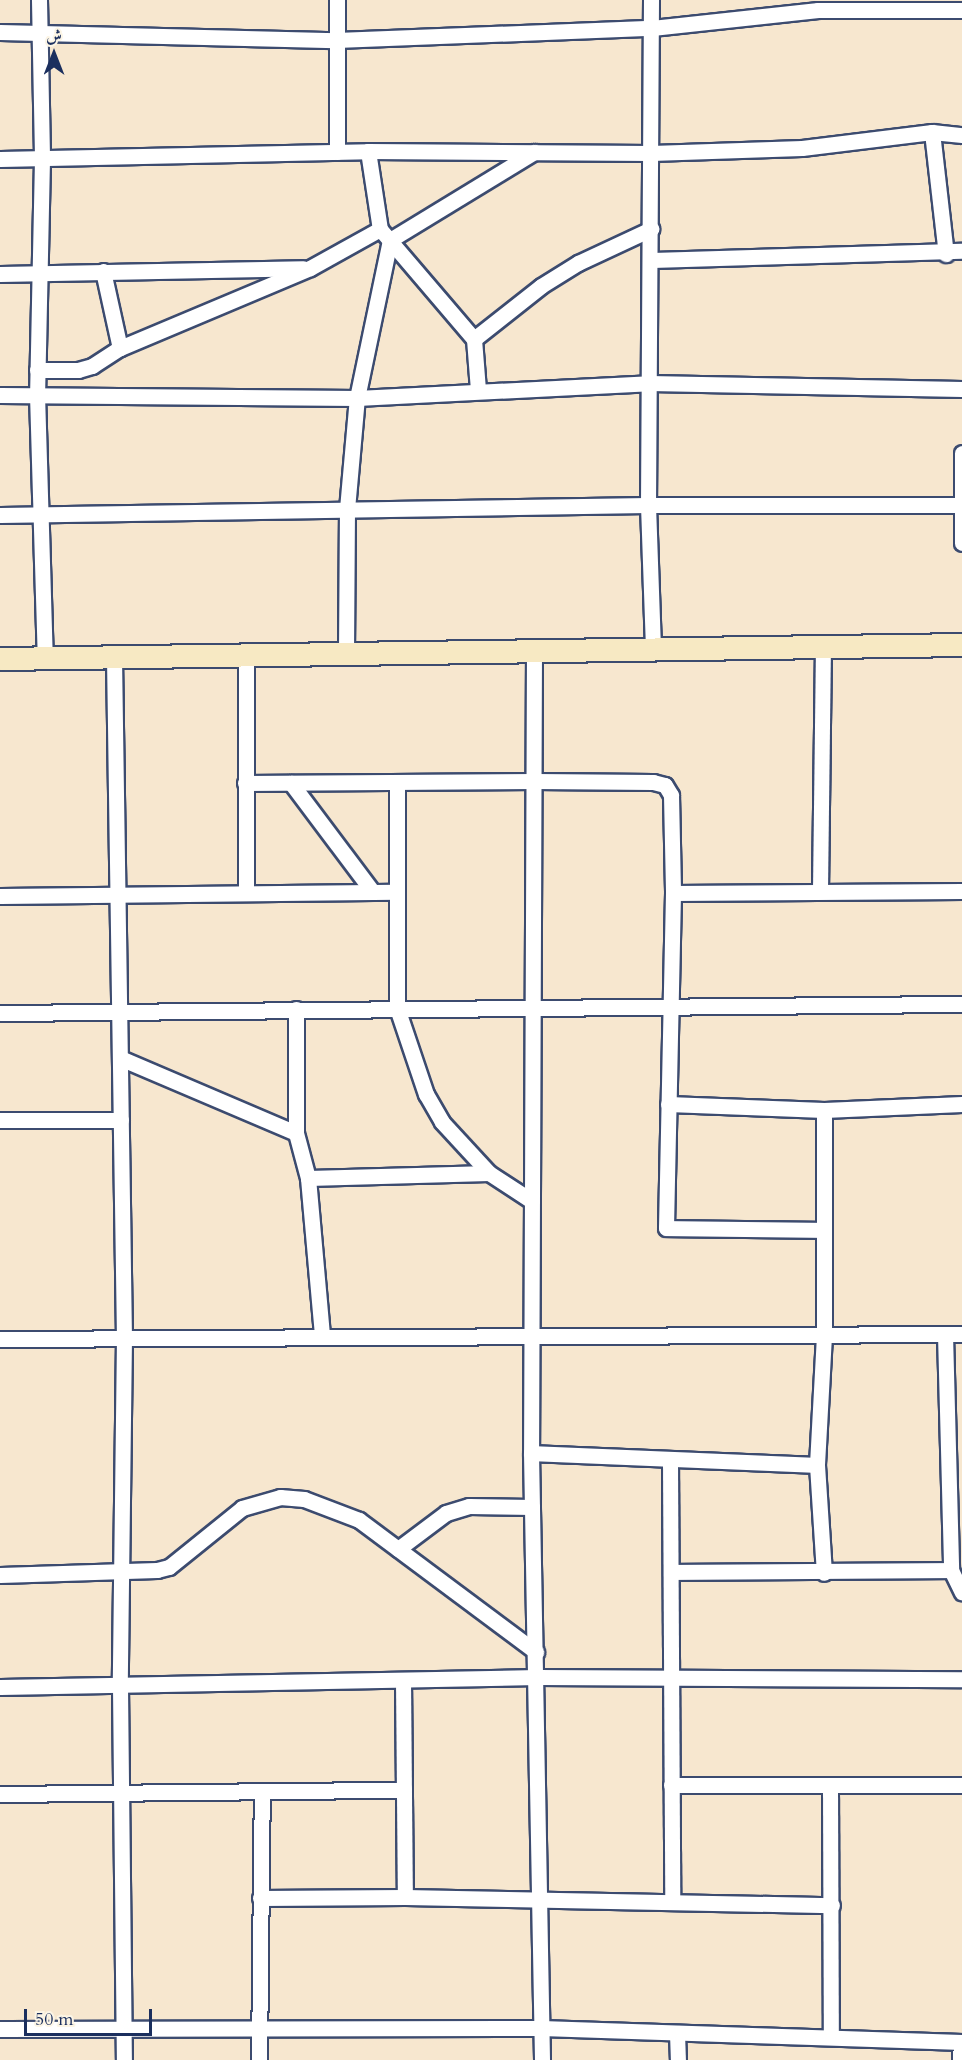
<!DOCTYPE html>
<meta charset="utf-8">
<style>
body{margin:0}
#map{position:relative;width:962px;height:2060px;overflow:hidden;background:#f7e7cf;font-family:Cardo,Amiri,serif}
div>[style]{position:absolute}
.roads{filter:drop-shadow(2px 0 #3c4b6f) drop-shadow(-2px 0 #3c4b6f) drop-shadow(0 2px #3c4b6f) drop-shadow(0 -2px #3c4b6f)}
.street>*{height:15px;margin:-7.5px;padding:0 7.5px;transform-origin:7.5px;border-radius:7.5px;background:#fff}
.secondary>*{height:22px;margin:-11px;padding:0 11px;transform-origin:11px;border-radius:11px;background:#f7e9c3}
span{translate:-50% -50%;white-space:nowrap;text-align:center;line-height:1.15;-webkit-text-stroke:5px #fcf5e5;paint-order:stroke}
.north{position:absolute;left:24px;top:24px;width:60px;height:60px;-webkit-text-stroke:4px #fcf5e5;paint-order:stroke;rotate:0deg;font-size:16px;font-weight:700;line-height:24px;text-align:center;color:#1b2f5e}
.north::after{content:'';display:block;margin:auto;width:21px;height:27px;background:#1b2f5e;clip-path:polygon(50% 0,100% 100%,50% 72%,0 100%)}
.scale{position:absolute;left:24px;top:2009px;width:128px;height:27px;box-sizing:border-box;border:3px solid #1b2f5e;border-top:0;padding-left:8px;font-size:18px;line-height:21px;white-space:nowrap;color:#1b2f5e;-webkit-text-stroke:4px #fcf5e5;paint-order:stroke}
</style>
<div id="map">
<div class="roads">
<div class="street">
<div style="left:39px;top:0;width:159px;rotate:88.9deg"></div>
<div style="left:42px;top:159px;width:235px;rotate:91.2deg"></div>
<div style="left:37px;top:394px;width:264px;rotate:88.3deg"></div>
<div style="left:651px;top:0;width:505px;rotate:90.34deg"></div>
<div style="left:648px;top:505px;width:143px;rotate:88deg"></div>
<div style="left:0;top:32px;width:336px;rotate:1.4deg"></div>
<div style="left:336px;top:40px;width:316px;rotate:-2.2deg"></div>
<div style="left:652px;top:28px;width:167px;rotate:-6.2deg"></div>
<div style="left:818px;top:10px;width:144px"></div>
<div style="left:932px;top:132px;width:123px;rotate:83.5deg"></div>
<div style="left:368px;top:151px;width:79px;rotate:81.3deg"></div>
<div style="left:380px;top:229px;width:145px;rotate:49.5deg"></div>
<div style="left:474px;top:339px;width:51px;rotate:85.5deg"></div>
<div style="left:337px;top:152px;width:152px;rotate:-90deg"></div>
<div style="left:0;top:159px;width:368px;rotate:-1.2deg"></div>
<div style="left:368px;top:151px;width:283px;rotate:0.4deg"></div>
<div style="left:651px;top:153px;width:151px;rotate:-1.9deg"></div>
<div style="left:802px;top:148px;width:131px;rotate:-7deg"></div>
<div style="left:932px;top:132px;width:30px;rotate:6deg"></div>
<div style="left:651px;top:260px;width:311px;rotate:-1.7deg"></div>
<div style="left:103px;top:271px;width:79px;rotate:77.6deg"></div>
<div style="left:0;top:274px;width:303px;rotate:-1.1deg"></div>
<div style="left:474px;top:339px;width:85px;rotate:-38.3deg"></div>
<div style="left:541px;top:286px;width:44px;rotate:-31.9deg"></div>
<div style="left:578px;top:263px;width:81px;rotate:-25deg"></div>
<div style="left:37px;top:370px;width:41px"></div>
<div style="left:78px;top:370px;width:15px;rotate:-16deg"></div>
<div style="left:92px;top:366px;width:33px;rotate:-33deg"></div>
<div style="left:120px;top:348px;width:206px;rotate:-22.8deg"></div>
<div style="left:310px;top:268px;width:80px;rotate:-29.1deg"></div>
<div style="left:0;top:395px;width:357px;rotate:0.5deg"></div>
<div style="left:357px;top:398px;width:292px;rotate:-2.9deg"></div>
<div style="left:649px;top:383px;width:313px;rotate:1.1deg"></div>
<div style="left:962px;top:453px;width:90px;rotate:90deg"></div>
<div style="left:0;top:515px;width:648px;rotate:-0.88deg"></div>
<div style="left:648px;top:505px;width:314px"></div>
<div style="left:534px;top:650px;width:803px;rotate:90.21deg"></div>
<div style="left:531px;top:1453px;width:607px;rotate:88.96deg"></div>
<div style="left:346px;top:652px;width:143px;rotate:-89.6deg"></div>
<div style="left:347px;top:509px;width:111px;rotate:-84.9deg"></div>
<div style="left:357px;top:398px;width:161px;rotate:-78.2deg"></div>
<div style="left:390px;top:240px;width:169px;rotate:-31.4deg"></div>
<div style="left:246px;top:654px;width:237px;rotate:90deg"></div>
<div style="left:114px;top:657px;width:680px;rotate:89.16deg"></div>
<div style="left:124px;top:1337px;width:350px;rotate:90.7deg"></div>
<div style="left:120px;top:1687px;width:373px;rotate:89.4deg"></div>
<div style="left:397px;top:782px;width:226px;rotate:90deg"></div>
<div style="left:397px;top:1008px;width:91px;rotate:71.4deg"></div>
<div style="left:426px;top:1094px;width:32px;rotate:60deg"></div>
<div style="left:442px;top:1122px;width:69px;rotate:47.3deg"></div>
<div style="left:245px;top:783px;width:290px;rotate:-0.4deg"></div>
<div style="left:535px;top:781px;width:118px;rotate:0.5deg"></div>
<div style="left:653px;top:782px;width:12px;rotate:14deg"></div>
<div style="left:665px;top:785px;width:12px;rotate:59deg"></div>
<div style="left:671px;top:795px;width:98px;rotate:88.8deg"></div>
<div style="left:673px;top:893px;width:335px;rotate:91.2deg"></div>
<div style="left:666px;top:1228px;width:157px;rotate:0.7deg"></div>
<div style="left:291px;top:783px;width:135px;rotate:53.1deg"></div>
<div style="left:820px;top:890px;width:244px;rotate:-89.3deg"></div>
<div style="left:673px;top:893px;width:289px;rotate:-0.4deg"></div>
<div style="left:0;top:896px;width:397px;rotate:-0.6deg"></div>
<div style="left:296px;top:1009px;width:124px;rotate:90deg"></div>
<div style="left:296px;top:1133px;width:47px;rotate:75.1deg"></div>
<div style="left:308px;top:1178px;width:159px;rotate:84.9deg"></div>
<div style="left:0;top:1013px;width:962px;rotate:-0.54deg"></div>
<div style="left:120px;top:1058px;width:191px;rotate:23.1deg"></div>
<div style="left:668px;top:1104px;width:156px;rotate:2.2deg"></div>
<div style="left:824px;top:1110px;width:138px;rotate:-2.5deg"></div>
<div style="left:824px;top:1110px;width:225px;rotate:90deg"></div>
<div style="left:824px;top:1335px;width:130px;rotate:93.1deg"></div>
<div style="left:817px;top:1465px;width:108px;rotate:86.3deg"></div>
<div style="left:0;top:1120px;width:121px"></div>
<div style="left:308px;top:1178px;width:181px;rotate:-1.6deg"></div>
<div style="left:489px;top:1173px;width:51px;rotate:33.1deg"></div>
<div style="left:945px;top:1334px;width:236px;rotate:88.5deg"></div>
<div style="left:951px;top:1570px;width:25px;rotate:64deg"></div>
<div style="left:0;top:1339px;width:962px;rotate:-0.3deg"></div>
<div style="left:531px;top:1453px;width:286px;rotate:2.4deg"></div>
<div style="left:670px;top:1461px;width:439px;rotate:89.7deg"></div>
<div style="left:398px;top:1549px;width:60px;rotate:-36.9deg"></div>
<div style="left:446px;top:1513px;width:24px;rotate:-17deg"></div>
<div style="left:469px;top:1506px;width:63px;rotate:0.9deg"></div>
<div style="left:673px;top:1572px;width:278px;rotate:-0.4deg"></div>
<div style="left:0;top:1575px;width:157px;rotate:-1.8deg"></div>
<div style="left:157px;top:1570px;width:12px;rotate:-14deg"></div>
<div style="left:169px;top:1567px;width:94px;rotate:-38.9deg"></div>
<div style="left:242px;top:1508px;width:40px;rotate:-16deg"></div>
<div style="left:280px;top:1497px;width:24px;rotate:5deg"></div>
<div style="left:304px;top:1499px;width:59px;rotate:20.9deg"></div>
<div style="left:359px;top:1520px;width:221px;rotate:36.7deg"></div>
<div style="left:403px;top:1680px;width:217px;rotate:89.5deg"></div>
<div style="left:0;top:1687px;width:538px;rotate:-1.06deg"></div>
<div style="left:538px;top:1677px;width:424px;rotate:0.3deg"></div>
<div style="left:671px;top:1785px;width:291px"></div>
<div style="left:830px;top:1788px;width:249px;rotate:89.8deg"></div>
<div style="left:0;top:1794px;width:404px;rotate:-0.6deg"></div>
<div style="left:260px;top:1898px;width:145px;rotate:-0.4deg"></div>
<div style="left:405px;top:1897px;width:427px;rotate:1.1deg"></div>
<div style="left:0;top:2029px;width:541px;rotate:-0.11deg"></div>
<div style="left:541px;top:2028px;width:421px;rotate:1.9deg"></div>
<div style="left:677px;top:2033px;width:27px;rotate:88deg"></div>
<div style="left:259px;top:2060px;width:269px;rotate:-89.4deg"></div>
<div style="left:960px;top:2060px;width:18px;rotate:-87deg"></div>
</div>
<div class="secondary">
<div style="left:0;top:659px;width:962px;rotate:-0.83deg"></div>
</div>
</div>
<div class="north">ش</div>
<div class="scale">50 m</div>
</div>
